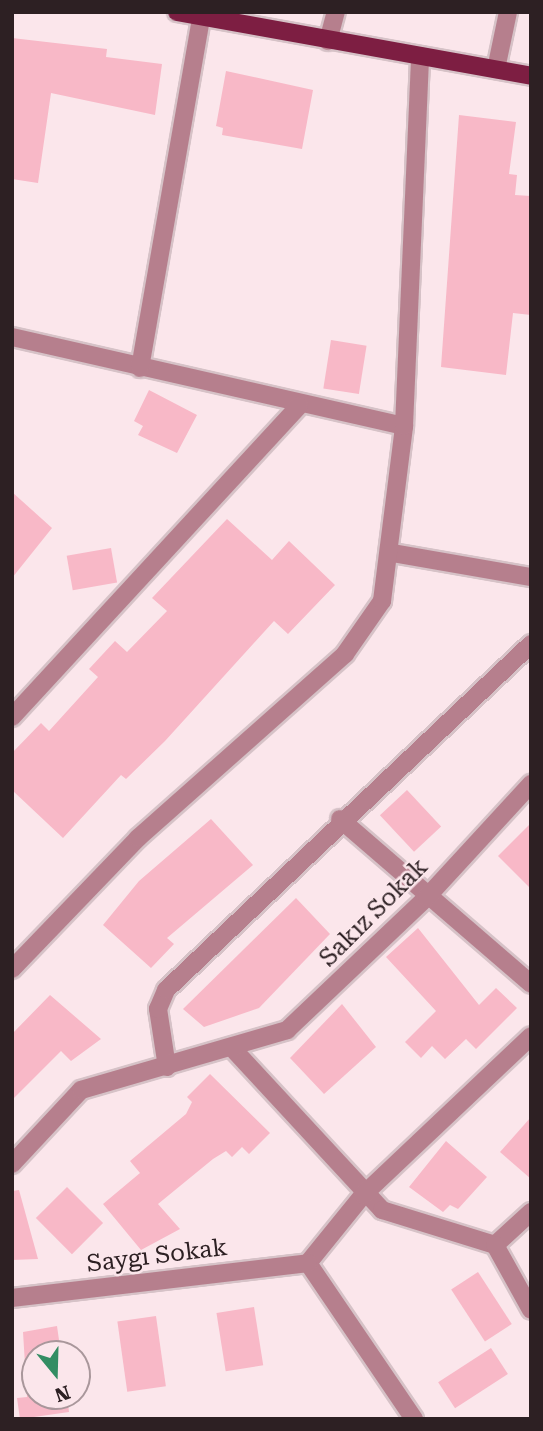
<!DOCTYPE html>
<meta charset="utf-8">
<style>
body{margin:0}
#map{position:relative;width:543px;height:1431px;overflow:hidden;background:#fbe6eb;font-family:"Roboto Serif",serif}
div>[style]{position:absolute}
.building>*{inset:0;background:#f8b8c7;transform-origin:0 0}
.roads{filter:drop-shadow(2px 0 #d6c2c7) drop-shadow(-2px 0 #d6c2c7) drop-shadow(0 2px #d6c2c7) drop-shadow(0 -2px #d6c2c7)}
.minor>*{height:18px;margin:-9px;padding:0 9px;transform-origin:9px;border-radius:9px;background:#b67f8d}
.major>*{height:18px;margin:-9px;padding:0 9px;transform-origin:9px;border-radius:9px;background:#7d1e42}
span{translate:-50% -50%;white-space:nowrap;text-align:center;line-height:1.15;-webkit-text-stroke:5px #fbe6eb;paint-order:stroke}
.street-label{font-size:24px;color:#2d2023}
.frame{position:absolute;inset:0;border:14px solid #2d2023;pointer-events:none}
.north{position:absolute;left:21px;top:1340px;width:70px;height:70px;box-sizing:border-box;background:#fbe6eb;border:2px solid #a9979b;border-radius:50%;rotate:161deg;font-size:19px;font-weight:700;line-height:28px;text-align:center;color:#2d2023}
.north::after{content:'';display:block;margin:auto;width:24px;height:32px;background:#338d63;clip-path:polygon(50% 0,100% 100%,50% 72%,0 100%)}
</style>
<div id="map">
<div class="building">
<div style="clip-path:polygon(12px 38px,107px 49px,106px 57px,162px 64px,155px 115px,51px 93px,38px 183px,12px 179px)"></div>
<div style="clip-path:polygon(226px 71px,313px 90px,302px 149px,222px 135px,223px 128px,216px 126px)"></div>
<div style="clip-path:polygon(459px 115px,516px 122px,509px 174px,517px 175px,515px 195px,531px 196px,531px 315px,513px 313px,506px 375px,441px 367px)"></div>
<div style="left:331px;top:340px;width:36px;height:49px;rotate:9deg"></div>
<div style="clip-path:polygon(149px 390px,197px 415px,177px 453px,138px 435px,143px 426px,134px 421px)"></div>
<div style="clip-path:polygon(12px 492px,52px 528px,12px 578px)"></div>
<div style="clip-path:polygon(227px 519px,272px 560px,289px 541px,335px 585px,288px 634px,274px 621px,165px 741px,126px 779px,121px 775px,63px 838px,12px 790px,12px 753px,41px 723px,49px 731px,98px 677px,89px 669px,115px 641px,127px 652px,167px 611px,152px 598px)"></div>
<div style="left:111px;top:548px;width:35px;height:45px;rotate:80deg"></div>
<div style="left:407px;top:790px;width:50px;height:37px;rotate:47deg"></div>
<div style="clip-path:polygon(211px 819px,253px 865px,167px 938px,174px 944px,151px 968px,103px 925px,139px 881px)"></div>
<div style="clip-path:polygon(531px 823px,531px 889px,498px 856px)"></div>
<div style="clip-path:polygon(296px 898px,330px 934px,259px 1008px,204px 1027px,183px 1009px)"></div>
<div style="clip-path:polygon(418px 928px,479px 1005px,496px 988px,517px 1008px,476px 1049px,466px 1039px,445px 1059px,432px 1046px,421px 1058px,405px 1042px,436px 1011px,386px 957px)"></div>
<div style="clip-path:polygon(50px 995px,101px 1039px,71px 1061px,61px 1051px,12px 1100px,12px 1034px)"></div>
<div style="clip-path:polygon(342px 1004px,376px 1047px,324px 1094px,290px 1058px)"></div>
<div style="clip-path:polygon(210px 1074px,270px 1133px,249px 1154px,242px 1147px,232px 1157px,226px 1151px,213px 1159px,158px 1204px,180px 1229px,141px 1250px,103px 1204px,140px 1173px,130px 1161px,186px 1114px,192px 1102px,187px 1097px)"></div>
<div style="clip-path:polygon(531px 1117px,531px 1179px,500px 1152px)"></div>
<div style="clip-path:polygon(446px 1141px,487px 1177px,458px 1209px,450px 1205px,443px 1212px,409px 1187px)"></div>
<div style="left:67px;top:1187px;width:51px;height:44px;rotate:45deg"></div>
<div style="clip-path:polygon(19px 1190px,38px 1259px,12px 1260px,12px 1191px)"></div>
<div style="left:478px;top:1272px;width:62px;height:32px;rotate:57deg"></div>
<div style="left:254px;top:1307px;width:59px;height:38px;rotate:81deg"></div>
<div style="left:156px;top:1316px;width:71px;height:39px;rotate:82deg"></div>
<div style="clip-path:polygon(57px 1326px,61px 1354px,35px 1354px,35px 1396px,67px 1396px,69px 1412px,20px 1419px,17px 1398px,27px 1397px,23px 1332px)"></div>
<div style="left:491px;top:1348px;width:31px;height:63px;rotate:57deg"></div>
</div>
<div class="roads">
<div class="minor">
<div style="left:328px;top:41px;width:30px;rotate:-75deg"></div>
<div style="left:496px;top:69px;width:58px;rotate:-78.1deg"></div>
<div style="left:12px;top:337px;width:402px;rotate:12.8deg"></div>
<div style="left:140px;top:368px;width:356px;rotate:-80.1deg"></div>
<div style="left:392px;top:553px;width:141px;rotate:9.8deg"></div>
<div style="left:12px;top:717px;width:423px;rotate:-47.3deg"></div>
<div style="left:340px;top:819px;width:252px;rotate:40.8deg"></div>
<div style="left:12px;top:969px;width:182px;rotate:-46.1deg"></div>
<div style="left:138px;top:838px;width:277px;rotate:-41.6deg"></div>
<div style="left:345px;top:654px;width:65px;rotate:-55.1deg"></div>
<div style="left:382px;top:601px;width:176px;rotate:-82.8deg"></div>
<div style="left:404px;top:426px;width:370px;rotate:-87.5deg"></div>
<div style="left:234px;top:1050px;width:218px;rotate:47.2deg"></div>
<div style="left:382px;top:1210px;width:118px;rotate:17.2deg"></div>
<div style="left:495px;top:1245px;width:49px;rotate:-42.5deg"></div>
<div style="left:167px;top:1067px;width:59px;rotate:-98.8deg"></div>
<div style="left:158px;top:1009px;width:21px;rotate:-67deg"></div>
<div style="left:166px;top:990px;width:503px;rotate:-43.47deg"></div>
<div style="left:12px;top:1164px;width:101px;rotate:-47deg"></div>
<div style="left:81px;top:1090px;width:215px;rotate:-16.2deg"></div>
<div style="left:287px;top:1030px;width:193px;rotate:-43.5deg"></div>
<div style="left:427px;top:897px;width:154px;rotate:-47.4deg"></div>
<div style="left:495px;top:1245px;width:74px;rotate:61deg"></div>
<div style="left:308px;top:1263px;width:87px;rotate:-51deg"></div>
<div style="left:363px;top:1195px;width:231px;rotate:-43.4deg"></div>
<div style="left:308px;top:1263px;width:189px;rotate:55.8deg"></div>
<div style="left:12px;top:1298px;width:298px;rotate:-6.7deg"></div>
</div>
<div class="major">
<div style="left:177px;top:12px;width:360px;rotate:10.2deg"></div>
</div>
</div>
<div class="street-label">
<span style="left:374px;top:913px;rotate:-45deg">Sakız Sokak</span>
<span style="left:157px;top:1256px;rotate:-7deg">Saygı Sokak</span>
</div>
<div class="frame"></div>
<div class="north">N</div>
</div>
